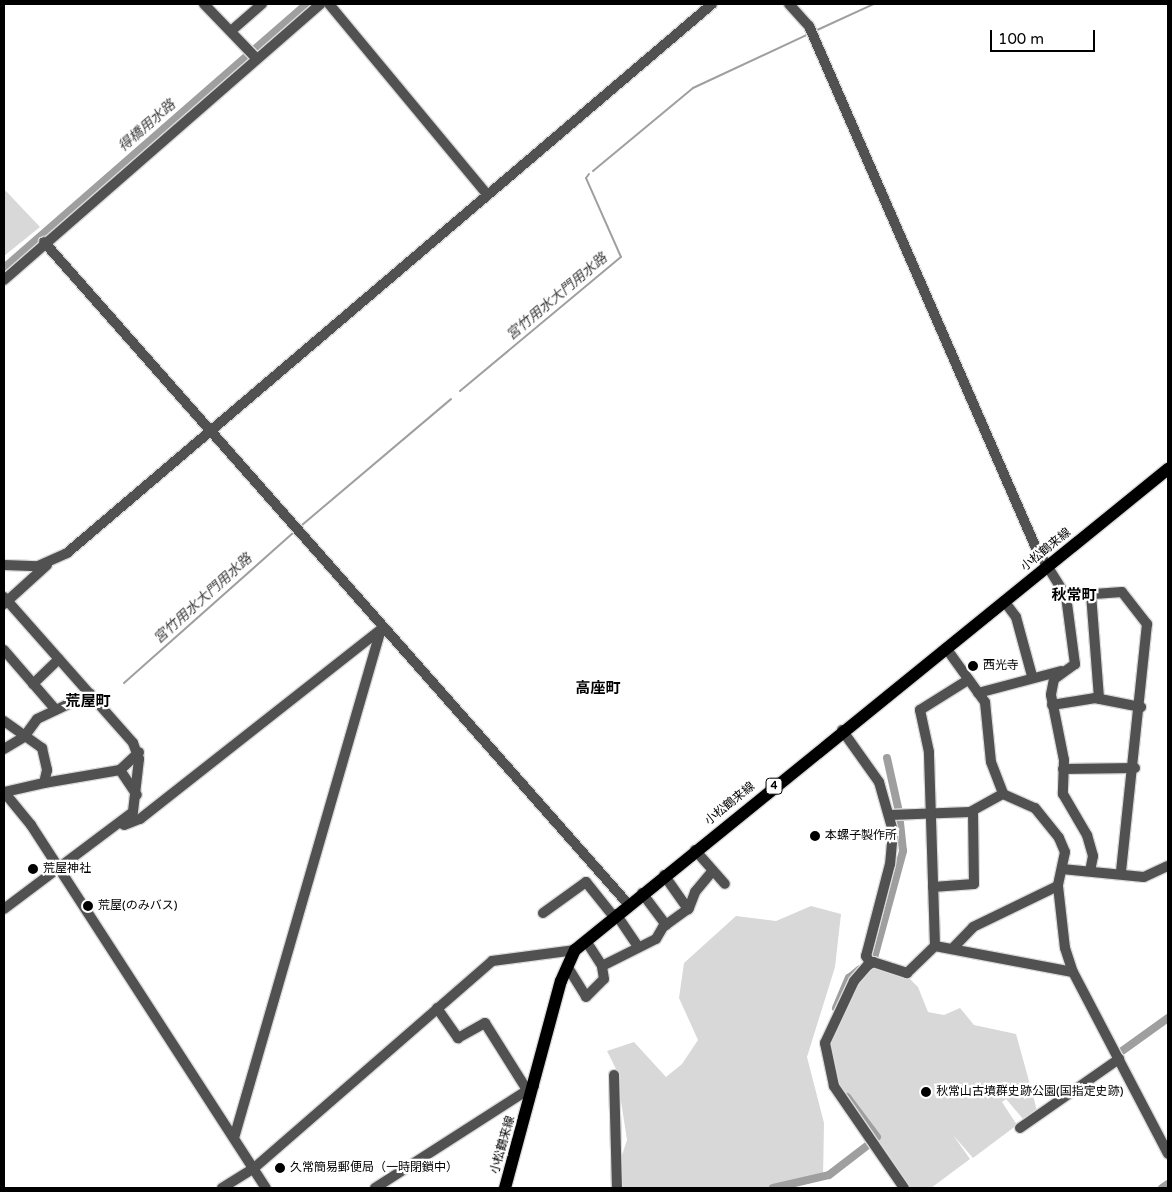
<!DOCTYPE html>
<meta charset="utf-8">
<style>
body{margin:0}
#map{position:relative;width:1172px;height:1192px;overflow:hidden;background:#fff;font-family:"Varela Round","Noto Sans JP",sans-serif}
div>[style]{position:absolute}
.green>*{inset:0;background:#d8d8d8}
.stream>*{height:2px;margin:-1px;padding:0 1px;transform-origin:1px;border-radius:1px;background:#9f9f9f}
.canal>*{height:8px;margin:-4px;padding:0 4px;transform-origin:4px;border-radius:4px;background:#9f9f9f}
.roads{filter:drop-shadow(1px 0 #dbdbdb) drop-shadow(-1px 0 #dbdbdb) drop-shadow(0 1px #dbdbdb) drop-shadow(0 -1px #dbdbdb)}
.minor>*{height:10px;margin:-5px;padding:0 5px;transform-origin:5px;border-radius:5px;background:#515151}
.major>*{height:12px;margin:-6px;padding:0 6px;transform-origin:6px;border-radius:6px;background:#000}
.dots>*{width:14px;height:14px;translate:-50% -50%;box-sizing:border-box;border:2px solid #fff;border-radius:50%}
span{translate:-50% -50%;white-space:nowrap;text-align:center;line-height:1.15;-webkit-text-stroke:4.5px #fff;paint-order:stroke}
.shield-label span{padding:1px 4px;background:#fff;border:1px solid;border-radius:4px;-webkit-text-stroke-width:0}
.shield-label{font-size:11px;color:#000;font-weight:700}
.street-label{font-size:12px;color:#000}
.poi-label{font-size:12px;color:#000}
.left{translate:0 -50%;text-align:left}
.water-label{font-size:14px;color:#404040;font-style:italic}
.quarter-label{font-size:15px;color:#000;font-weight:700}
.frame{position:absolute;inset:0;border:5px solid #000;pointer-events:none}
.scale{position:absolute;left:990px;top:30px;width:105px;height:22px;box-sizing:border-box;border:2px solid #000;border-top:0;padding-left:6px;font-size:15px;line-height:18px;white-space:nowrap;color:#000;-webkit-text-stroke:4px #fff;paint-order:stroke}
</style>
<div id="map">
<div class="green">
<div style="clip-path:polygon(4px 189px,40px 227px,4px 256px)"></div>
<div style="clip-path:polygon(811px 906px,841px 914px,835px 967px,807px 1057px,824px 1123px,823px 1179px,788px 1188px,620px 1188px,613px 1182px,627px 1140px,616px 1069px,607px 1051px,634px 1042px,666px 1077px,682px 1064px,698px 1040px,679px 998px,684px 963px,736px 916px,776px 921px)"></div>
<div style="clip-path:polygon(874px 966px,907px 976px,918px 987px,928px 1012px,944px 1015px,960px 1008px,974px 1025px,1016px 1034px,1034px 1099px,1037px 1112px,1024px 1120px,1006px 1099px,1002px 1102px,1017px 1125px,973px 1158px,953px 1135px,970px 1159px,931px 1188px,910px 1188px,835px 1078px,831px 1039px,853px 984px)"></div>
</div>
<div class="stream">
<div style="left:815px;top:31px;width:65px;rotate:-24.6deg"></div>
<div style="left:593px;top:171px;width:130px;rotate:-39.7deg"></div>
<div style="left:693px;top:88px;width:128px;rotate:-25deg"></div>
<div style="left:460px;top:391px;width:209px;rotate:-39.8deg"></div>
<div style="left:621px;top:257px;width:86px;rotate:-113.9deg"></div>
<div style="left:586px;top:178px;width:5px;rotate:-53deg"></div>
<div style="left:302px;top:525px;width:195px;rotate:-40.2deg"></div>
<div style="left:124px;top:683px;width:227px;rotate:-41.6deg"></div>
</div>
<div class="canal">
<div style="left:4px;top:268px;width:402px;rotate:-41.1deg"></div>
<div style="left:887px;top:758px;width:55px;rotate:77.5deg"></div>
<div style="left:874px;top:958px;width:111px;rotate:-74.8deg"></div>
<div style="left:903px;top:851px;width:31px;rotate:-96deg"></div>
<div style="left:836px;top:1008px;width:33px;rotate:-67deg"></div>
<div style="left:849px;top:978px;width:14px;rotate:-39deg"></div>
<div style="left:1122px;top:1051px;width:57px;rotate:-35.7deg"></div>
<div style="left:847px;top:1097px;width:50px;rotate:53.1deg"></div>
<div style="left:773px;top:1188px;width:57px;rotate:-13.1deg"></div>
<div style="left:829px;top:1175px;width:49px;rotate:-37.6deg"></div>
<div style="left:1162px;top:1188px;width:7px;rotate:-34deg"></div>
</div>
<div class="roads">
<div class="minor">
<div style="left:204px;top:4px;width:75px;rotate:46.1deg"></div>
<div style="left:329px;top:4px;width:247px;rotate:50.3deg"></div>
<div style="left:789px;top:4px;width:30px;rotate:48deg"></div>
<div style="left:809px;top:26px;width:569px;rotate:66.5deg"></div>
<div style="left:1036px;top:548px;width:57px;rotate:58deg"></div>
<div style="left:1066px;top:596px;width:69px;rotate:82.5deg"></div>
<div style="left:1075px;top:664px;width:26px;rotate:144deg"></div>
<div style="left:1054px;top:679px;width:16px;rotate:101deg"></div>
<div style="left:1051px;top:695px;width:66px;rotate:78.7deg"></div>
<div style="left:1064px;top:760px;width:34px;rotate:92deg"></div>
<div style="left:1063px;top:794px;width:48px;rotate:59.7deg"></div>
<div style="left:1087px;top:835px;width:22px;rotate:74deg"></div>
<div style="left:1093px;top:856px;width:15px;rotate:101deg"></div>
<div style="left:231px;top:31px;width:41px;rotate:-41.1deg"></div>
<div style="left:44px;top:242px;width:883px;rotate:48.58deg"></div>
<div style="left:4px;top:280px;width:420px;rotate:-41.1deg"></div>
<div style="left:4px;top:565px;width:34px;rotate:2deg"></div>
<div style="left:38px;top:566px;width:32px;rotate:-24deg"></div>
<div style="left:67px;top:553px;width:847px;rotate:-40.4deg"></div>
<div style="left:1091px;top:594px;width:105px;rotate:85.6deg"></div>
<div style="left:1066px;top:596px;width:56px;rotate:-4.1deg"></div>
<div style="left:1122px;top:592px;width:41px;rotate:52deg"></div>
<div style="left:1147px;top:624px;width:250px;rotate:96deg"></div>
<div style="left:4px;top:597px;width:195px;rotate:48.5deg"></div>
<div style="left:133px;top:743px;width:17px;rotate:69deg"></div>
<div style="left:139px;top:759px;width:53px;rotate:96.5deg"></div>
<div style="left:133px;top:812px;width:161px;rotate:143.1deg"></div>
<div style="left:1004px;top:601px;width:20px;rotate:53deg"></div>
<div style="left:1016px;top:617px;width:61px;rotate:74.8deg"></div>
<div style="left:4px;top:604px;width:58px;rotate:-42.2deg"></div>
<div style="left:946px;top:648px;width:67px;rotate:54.2deg"></div>
<div style="left:985px;top:702px;width:60px;rotate:84.3deg"></div>
<div style="left:991px;top:762px;width:34px;rotate:69deg"></div>
<div style="left:1003px;top:794px;width:35px;rotate:24deg"></div>
<div style="left:1035px;top:808px;width:38px;rotate:51deg"></div>
<div style="left:1059px;top:838px;width:15px;rotate:67deg"></div>
<div style="left:1065px;top:852px;width:35px;rotate:102deg"></div>
<div style="left:1058px;top:886px;width:62px;rotate:83.6deg"></div>
<div style="left:1065px;top:948px;width:25px;rotate:72deg"></div>
<div style="left:1073px;top:972px;width:205px;rotate:62.4deg"></div>
<div style="left:4px;top:650px;width:79px;rotate:49.1deg"></div>
<div style="left:33px;top:684px;width:36px;rotate:-44deg"></div>
<div style="left:978px;top:693px;width:86px;rotate:-14.8deg"></div>
<div style="left:1052px;top:705px;width:44px;rotate:-9.2deg"></div>
<div style="left:1095px;top:698px;width:47px;rotate:11.1deg"></div>
<div style="left:4px;top:721px;width:47px;rotate:35.4deg"></div>
<div style="left:42px;top:748px;width:23px;rotate:77deg"></div>
<div style="left:47px;top:770px;width:13px;rotate:103deg"></div>
<div style="left:44px;top:783px;width:41px;rotate:167.3deg"></div>
<div style="left:4px;top:792px;width:43px;rotate:50.7deg"></div>
<div style="left:31px;top:825px;width:432px;rotate:57.1deg"></div>
<div style="left:842px;top:730px;width:64px;rotate:54.6deg"></div>
<div style="left:879px;top:782px;width:51px;rotate:74.1deg"></div>
<div style="left:893px;top:831px;width:33px;rotate:95deg"></div>
<div style="left:890px;top:864px;width:95px;rotate:104.6deg"></div>
<div style="left:866px;top:956px;width:9px;rotate:58deg"></div>
<div style="left:4px;top:749px;width:23px;rotate:-31deg"></div>
<div style="left:24px;top:737px;width:22px;rotate:-54deg"></div>
<div style="left:37px;top:719px;width:59px;rotate:-25.3deg"></div>
<div style="left:1063px;top:769px;width:72px;rotate:-0.8deg"></div>
<div style="left:120px;top:770px;width:30px;rotate:56deg"></div>
<div style="left:44px;top:783px;width:77px;rotate:-9.7deg"></div>
<div style="left:120px;top:770px;width:26px;rotate:-43deg"></div>
<div style="left:890px;top:815px;width:80px;rotate:-2.1deg"></div>
<div style="left:970px;top:812px;width:38px;rotate:-29deg"></div>
<div style="left:124px;top:825px;width:17px;rotate:-21deg"></div>
<div style="left:140px;top:819px;width:305px;rotate:-38.2deg"></div>
<div style="left:695px;top:850px;width:45px;rotate:48.6deg"></div>
<div style="left:1062px;top:869px;width:82px;rotate:5.6deg"></div>
<div style="left:1144px;top:877px;width:26px;rotate:-25deg"></div>
<div style="left:664px;top:875px;width:42px;rotate:54.8deg"></div>
<div style="left:933px;top:887px;width:41px;rotate:-4.2deg"></div>
<div style="left:974px;top:884px;width:73px;rotate:-90.8deg"></div>
<div style="left:642px;top:893px;width:40px;rotate:53deg"></div>
<div style="left:543px;top:913px;width:53px;rotate:-35.8deg"></div>
<div style="left:586px;top:882px;width:45px;rotate:51.3deg"></div>
<div style="left:616px;top:914px;width:40px;rotate:56deg"></div>
<div style="left:586px;top:941px;width:30px;rotate:57deg"></div>
<div style="left:935px;top:946px;width:140px;rotate:10.7deg"></div>
<div style="left:952px;top:949px;width:30px;rotate:-46deg"></div>
<div style="left:973px;top:927px;width:94px;rotate:-25.8deg"></div>
<div style="left:567px;top:966px;width:36px;rotate:58deg"></div>
<div style="left:586px;top:997px;width:25px;rotate:-45deg"></div>
<div style="left:604px;top:979px;width:13px;rotate:-99deg"></div>
<div style="left:602px;top:966px;width:60px;rotate:-26.6deg"></div>
<div style="left:656px;top:939px;width:14px;rotate:-60deg"></div>
<div style="left:663px;top:927px;width:32px;rotate:-36deg"></div>
<div style="left:689px;top:908px;width:17px;rotate:-69deg"></div>
<div style="left:695px;top:892px;width:26px;rotate:-50deg"></div>
<div style="left:437px;top:1008px;width:37px;rotate:55deg"></div>
<div style="left:458px;top:1038px;width:31px;rotate:-29deg"></div>
<div style="left:485px;top:1023px;width:79px;rotate:57.9deg"></div>
<div style="left:614px;top:1075px;width:113px;rotate:88.5deg"></div>
<div style="left:1020px;top:1128px;width:121px;rotate:-34.9deg"></div>
<div style="left:234px;top:1138px;width:530px;rotate:-73.89deg"></div>
<div style="left:222px;top:1188px;width:36px;rotate:-32deg"></div>
<div style="left:253px;top:1169px;width:317px;rotate:-41deg"></div>
<div style="left:492px;top:961px;width:84px;rotate:-7.5deg"></div>
<div style="left:375px;top:1188px;width:189px;rotate:-32.7deg"></div>
<div style="left:904px;top:1188px;width:124px;rotate:-124.5deg"></div>
<div style="left:834px;top:1086px;width:44px;rotate:-101.8deg"></div>
<div style="left:825px;top:1043px;width:68px;rotate:-64.9deg"></div>
<div style="left:854px;top:981px;width:21px;rotate:-49deg"></div>
<div style="left:868px;top:965px;width:6px;rotate:-31deg"></div>
<div style="left:873px;top:962px;width:36px;rotate:18deg"></div>
<div style="left:907px;top:973px;width:39px;rotate:-44deg"></div>
<div style="left:935px;top:946px;width:194px;rotate:-91.8deg"></div>
<div style="left:929px;top:752px;width:43px;rotate:-102.1deg"></div>
<div style="left:920px;top:710px;width:57px;rotate:-32deg"></div>
</div>
<div class="major">
<div style="left:505px;top:1188px;width:214px;rotate:-74.9deg"></div>
<div style="left:561px;top:981px;width:34px;rotate:-66deg"></div>
<div style="left:575px;top:950px;width:764px;rotate:-39.05deg"></div>
</div>
</div>
<div class="dots">
<div style="left:973px;top:666px;background:#000"></div>
<div style="left:815px;top:836px;background:#000"></div>
<div style="left:33px;top:869px;background:#000"></div>
<div style="left:88px;top:906px;background:#000"></div>
<div style="left:926px;top:1092px;background:#000"></div>
<div style="left:280px;top:1168px;background:#000"></div>
</div>
<div class="shield-label">
<span style="left:774px;top:786px">4</span>
</div>
<div class="street-label">
<span style="left:1046px;top:550px;rotate:-39deg">小松鶴来線</span>
<span style="left:730px;top:804px;rotate:-39deg">小松鶴来線</span>
<span style="left:503px;top:1145px;rotate:-74deg">小松鶴来線</span>
</div>
<div class="poi-label">
<span class="left" style="left:983px;top:666px">西光寺</span>
<span class="left" style="left:825px;top:836px">本螺子製作所</span>
<span class="left" style="left:43px;top:869px">荒屋神社</span>
<span class="left" style="left:98px;top:906px">荒屋(のみバス)</span>
<span class="left" style="left:936px;top:1092px">秋常山古墳群史跡公園(国指定史跡)</span>
<span class="left" style="left:290px;top:1168px">久常簡易郵便局（一時閉鎖中）</span>
</div>
<div class="water-label">
<span style="left:147px;top:126px;rotate:-41deg">得橋用水路</span>
<span style="left:557px;top:297px;rotate:-40deg">宮竹用水大門用水路</span>
<span style="left:203px;top:599px;rotate:-42deg">宮竹用水大門用水路</span>
</div>
<div class="quarter-label">
<span style="left:1074px;top:596px">秋常町</span>
<span style="left:598px;top:689px">高座町</span>
<span style="left:88px;top:702px">荒屋町</span>
</div>
<div class="frame"></div>
<div class="scale">100 m</div>
</div>
